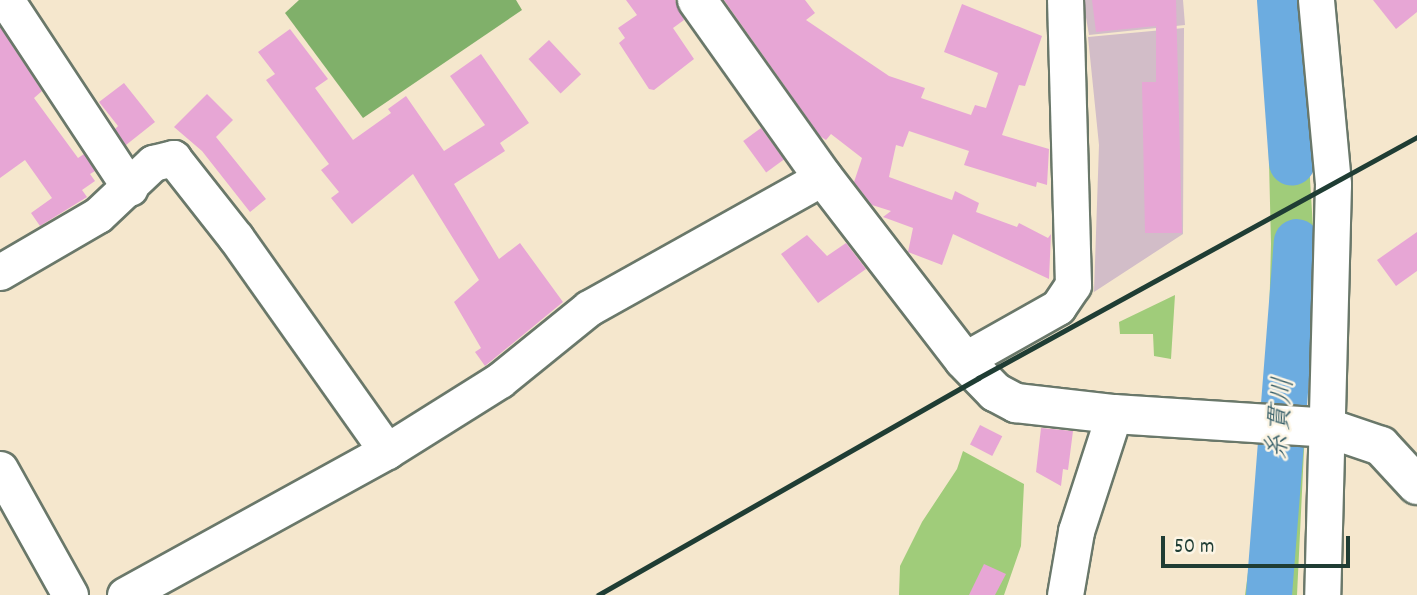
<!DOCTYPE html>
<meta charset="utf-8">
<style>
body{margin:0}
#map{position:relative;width:1417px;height:595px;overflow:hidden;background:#f5e7cd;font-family:Dekko,"Klee One",sans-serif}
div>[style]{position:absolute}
.industrial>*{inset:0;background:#d2bdc8}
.green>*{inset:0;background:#a0cc7a}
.forest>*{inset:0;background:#80b06a}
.river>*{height:46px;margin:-23px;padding:0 23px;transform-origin:23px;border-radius:23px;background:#6cace0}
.building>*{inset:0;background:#e7a6d5;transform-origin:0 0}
.roads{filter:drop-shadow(2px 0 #6a786a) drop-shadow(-2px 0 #6a786a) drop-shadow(0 2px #6a786a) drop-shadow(0 -2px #6a786a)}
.minor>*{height:35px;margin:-17.5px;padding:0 17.5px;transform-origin:17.5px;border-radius:17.5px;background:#fff}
.major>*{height:38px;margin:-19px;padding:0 19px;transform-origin:19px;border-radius:19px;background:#fff}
.rail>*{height:5px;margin:-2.5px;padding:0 2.5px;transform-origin:2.5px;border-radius:2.5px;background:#1f3d34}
span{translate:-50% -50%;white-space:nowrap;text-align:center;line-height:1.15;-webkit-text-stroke:5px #fcf5e5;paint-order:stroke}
.water-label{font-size:28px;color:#365e68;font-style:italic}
.scale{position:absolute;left:1161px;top:536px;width:189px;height:32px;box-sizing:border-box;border:4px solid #1f3d34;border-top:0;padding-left:9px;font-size:21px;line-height:24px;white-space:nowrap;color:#1f3d34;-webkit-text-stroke:5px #fcf5e5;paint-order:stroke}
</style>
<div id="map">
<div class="industrial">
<div style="clip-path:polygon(1083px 0,1183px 0,1185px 25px,1089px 35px)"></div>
<div style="clip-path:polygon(1184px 28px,1183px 234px,1094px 292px,1099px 145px,1088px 37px)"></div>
</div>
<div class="green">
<div style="clip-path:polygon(1258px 0,1299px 0,1314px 244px,1297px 595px,1245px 595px,1266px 438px,1271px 244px,1268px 122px)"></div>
<div style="clip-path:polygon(1175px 295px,1171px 359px,1154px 356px,1153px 334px,1120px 334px,1119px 322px)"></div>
<div style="clip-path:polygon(963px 451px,1024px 484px,1021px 546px,1004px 595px,899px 595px,900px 566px,922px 522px,957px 469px)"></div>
</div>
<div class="forest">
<div style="clip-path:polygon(299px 0,516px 0,522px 10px,363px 118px,285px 13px)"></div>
</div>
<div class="river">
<div style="left:1280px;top:0;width:163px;rotate:85.8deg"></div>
<div style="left:1269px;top:595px;width:354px;rotate:-85.5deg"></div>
</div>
<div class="building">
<div style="clip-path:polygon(626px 0,675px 0,684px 20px,673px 28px,694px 59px,654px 90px,649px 89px,619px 43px,625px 38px,618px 28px,637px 15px)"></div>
<div style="clip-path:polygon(724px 0,805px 0,815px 13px,806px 20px,889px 76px,925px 88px,921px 98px,971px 115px,975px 105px,986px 108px,998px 73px,944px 52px,962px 4px,1042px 36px,1025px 86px,1019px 85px,1002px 135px,1049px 149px,1047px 185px,1037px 182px,1036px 187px,964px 165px,969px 151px,909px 131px,903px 147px,896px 145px,889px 177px,952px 200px,955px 191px,979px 203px,976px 212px,1017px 227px,1019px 223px,1048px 238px,1051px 234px,1049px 279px,953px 234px,942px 265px,908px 252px,913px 228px,883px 217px,891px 211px,872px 205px,854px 182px,862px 158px,831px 134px,826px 140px,820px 136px)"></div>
<div style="clip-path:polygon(1092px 0,1176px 0,1182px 233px,1145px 233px,1142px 82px,1156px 82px,1156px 26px,1096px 32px)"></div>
<div style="clip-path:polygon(1373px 0,1417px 0,1417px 12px,1396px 29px)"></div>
<div style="clip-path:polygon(0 27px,42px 91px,34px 98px,78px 158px,84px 154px,95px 171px,90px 174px,95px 181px,82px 190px,87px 197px,40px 226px,31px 213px,52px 198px,25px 160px,0 178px)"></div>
<div style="clip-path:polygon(290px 29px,328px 79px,315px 88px,353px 140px,391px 113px,388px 109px,406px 96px,444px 151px,485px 125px,450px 76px,481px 54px,529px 123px,500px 143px,505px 151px,454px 184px,499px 259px,520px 243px,563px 302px,485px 366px,475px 352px,481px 348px,454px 302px,479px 280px,413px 174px,352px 224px,331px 198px,339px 192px,321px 170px,329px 164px,266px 80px,275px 74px,258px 52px)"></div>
<div style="left:549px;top:40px;width:47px;height:28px;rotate:47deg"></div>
<div style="clip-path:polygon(124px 83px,155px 122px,126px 145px,115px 129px,118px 126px,99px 102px)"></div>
<div style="clip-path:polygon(207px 94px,233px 120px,216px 137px,266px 199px,250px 212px,202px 151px,174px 127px)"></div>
<div style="left:761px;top:128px;width:39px;height:22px;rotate:54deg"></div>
<div style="clip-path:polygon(1417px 232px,1417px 271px,1396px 286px,1377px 260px)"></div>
<div style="clip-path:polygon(807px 235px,827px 256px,846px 243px,866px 269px,818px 303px,781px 254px)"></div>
<div style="left:980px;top:425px;width:25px;height:22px;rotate:27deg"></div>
<div style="clip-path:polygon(1041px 428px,1073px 431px,1068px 470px,1063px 469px,1061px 486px,1036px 472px)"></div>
<div style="clip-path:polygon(984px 564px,1006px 574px,995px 595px,969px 595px)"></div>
</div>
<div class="roads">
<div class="minor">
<div style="left:6px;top:0;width:225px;rotate:56.6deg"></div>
<div style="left:1316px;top:0;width:185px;rotate:84.7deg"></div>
<div style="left:1333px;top:184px;width:411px;rotate:91.5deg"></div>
<div style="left:0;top:272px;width:113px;rotate:-30.2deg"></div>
<div style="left:98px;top:215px;width:76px;rotate:-43.4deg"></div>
<div style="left:153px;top:163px;width:21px;rotate:-14deg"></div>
<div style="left:173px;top:158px;width:102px;rotate:51.8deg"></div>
<div style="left:236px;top:238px;width:261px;rotate:54.7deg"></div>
<div style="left:964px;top:360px;width:108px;rotate:-29.4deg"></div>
<div style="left:1058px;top:307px;width:27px;rotate:-56deg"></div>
<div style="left:1073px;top:285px;width:285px;rotate:-91.6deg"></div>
<div style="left:0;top:469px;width:144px;rotate:60.9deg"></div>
<div style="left:125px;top:595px;width:299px;rotate:-28.8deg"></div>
<div style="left:387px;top:451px;width:133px;rotate:-32.1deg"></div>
<div style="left:500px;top:380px;width:114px;rotate:-39deg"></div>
<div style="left:589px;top:308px;width:268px;rotate:-29.2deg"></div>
<div style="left:1065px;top:595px;width:65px;rotate:-80.2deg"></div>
<div style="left:1076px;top:531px;width:123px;rotate:-72deg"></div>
</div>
<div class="major">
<div style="left:697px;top:0;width:217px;rotate:54.6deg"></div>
<div style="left:823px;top:177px;width:231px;rotate:52.4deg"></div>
<div style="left:964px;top:360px;width:45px;rotate:45.9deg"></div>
<div style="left:995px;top:392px;width:24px;rotate:28deg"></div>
<div style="left:1016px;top:403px;width:99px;rotate:6.4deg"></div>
<div style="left:1114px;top:414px;width:214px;rotate:3.7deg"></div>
<div style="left:1328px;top:428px;width:56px;rotate:18.8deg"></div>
<div style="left:1381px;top:446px;width:53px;rotate:47.3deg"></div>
</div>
</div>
<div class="rail">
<div style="left:598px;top:595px;width:438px;rotate:-29.7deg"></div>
<div style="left:978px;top:378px;width:501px;rotate:-28.77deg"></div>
</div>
<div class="water-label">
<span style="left:1283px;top:419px;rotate:-85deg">糸貫川</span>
</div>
<div class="scale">50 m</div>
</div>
